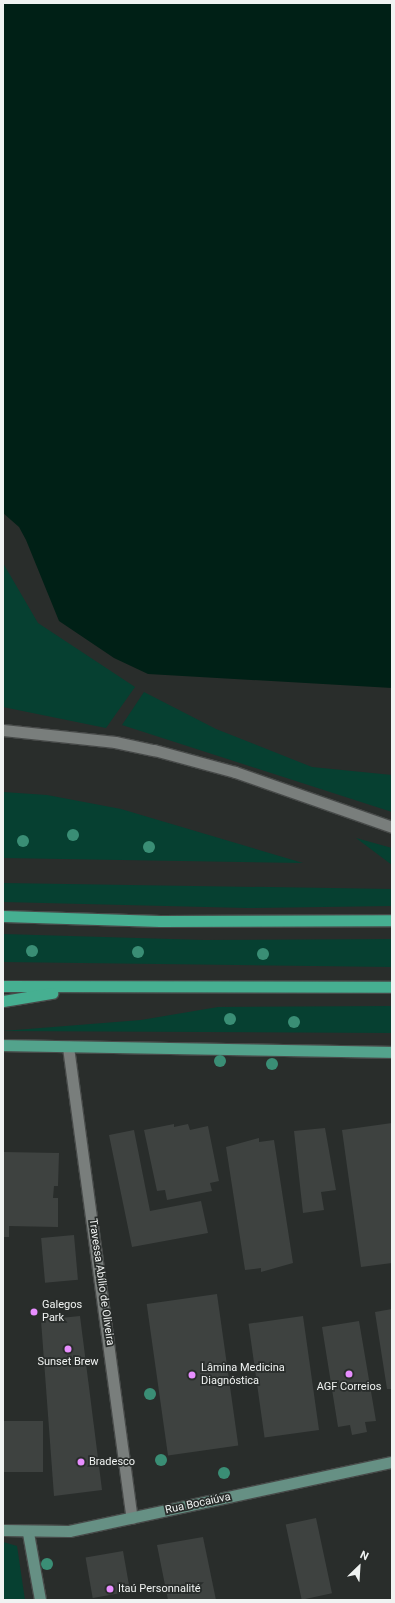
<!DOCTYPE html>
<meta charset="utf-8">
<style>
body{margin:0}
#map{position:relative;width:395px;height:1603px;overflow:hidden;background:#292d2b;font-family:Roboto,sans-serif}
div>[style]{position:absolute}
.green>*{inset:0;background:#064031}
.water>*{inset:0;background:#002016}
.building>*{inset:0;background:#3e4240;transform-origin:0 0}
.roads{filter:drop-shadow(1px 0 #474a49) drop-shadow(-1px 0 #474a49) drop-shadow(0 1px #474a49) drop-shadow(0 -1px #474a49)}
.pedestrian>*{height:11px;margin:-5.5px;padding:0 5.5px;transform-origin:5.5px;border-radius:5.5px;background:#797e7c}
.minor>*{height:11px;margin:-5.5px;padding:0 5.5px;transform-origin:5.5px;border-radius:5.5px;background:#797e7c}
.secondary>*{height:11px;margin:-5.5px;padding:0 5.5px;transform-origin:5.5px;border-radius:5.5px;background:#669084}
.primary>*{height:11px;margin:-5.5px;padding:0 5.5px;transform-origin:5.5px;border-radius:5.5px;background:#53a38c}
.trunk>*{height:11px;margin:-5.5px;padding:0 5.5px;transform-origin:5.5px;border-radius:5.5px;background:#46af91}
.trees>*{width:12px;height:12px;margin:-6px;border-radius:50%;background:#3a8e75}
.dots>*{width:11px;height:11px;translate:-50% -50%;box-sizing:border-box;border:2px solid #292d2b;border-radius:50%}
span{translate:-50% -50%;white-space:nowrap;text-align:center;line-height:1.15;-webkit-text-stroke:3.5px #292d2b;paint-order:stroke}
.street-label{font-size:11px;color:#f0f3f2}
.poi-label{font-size:11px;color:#f0f3f2}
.left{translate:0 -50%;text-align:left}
.frame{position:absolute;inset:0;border:4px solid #f0f3f2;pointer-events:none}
.north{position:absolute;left:339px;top:1547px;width:40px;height:40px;-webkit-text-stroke:3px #292d2b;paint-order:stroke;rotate:25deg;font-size:11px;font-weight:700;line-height:16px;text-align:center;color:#f0f3f2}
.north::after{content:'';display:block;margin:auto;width:14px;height:18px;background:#f0f3f2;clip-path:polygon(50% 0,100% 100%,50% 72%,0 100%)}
</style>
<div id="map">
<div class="green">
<div style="clip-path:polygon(3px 563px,38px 623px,135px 687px,106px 728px,3px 707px)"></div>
<div style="clip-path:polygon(144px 692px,216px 729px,312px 767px,392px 775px,392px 812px,122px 725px)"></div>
<div style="clip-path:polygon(3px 792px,47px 795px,121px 809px,303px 863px,3px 858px)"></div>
<div style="clip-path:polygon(356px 838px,392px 848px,392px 865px)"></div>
<div style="clip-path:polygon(3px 883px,392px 889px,392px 906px,247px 908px,3px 902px)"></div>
<div style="clip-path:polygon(3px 934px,204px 940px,392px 939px,392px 967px,3px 962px)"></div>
<div style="clip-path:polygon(392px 1006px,392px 1033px,3px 1031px,141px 1020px,218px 1007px)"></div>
<div style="clip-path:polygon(3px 1542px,17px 1546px,25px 1600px,3px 1600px)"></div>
</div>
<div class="water">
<div style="clip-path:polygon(3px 3px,392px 3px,392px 688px,148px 674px,114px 658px,59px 621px,26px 540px,19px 527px,3px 513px)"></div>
</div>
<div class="building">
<div style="clip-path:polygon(392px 1123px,392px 1263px,361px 1267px,342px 1130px)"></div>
<div style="clip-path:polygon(174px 1124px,174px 1127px,188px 1124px,190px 1130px,208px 1126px,219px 1181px,210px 1183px,212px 1191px,167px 1200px,165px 1190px,157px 1191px,144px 1130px)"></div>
<div style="clip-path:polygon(325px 1128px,336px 1190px,321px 1192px,324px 1210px,303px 1213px,294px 1131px)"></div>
<div style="clip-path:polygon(134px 1130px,150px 1211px,201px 1201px,208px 1233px,132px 1247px,109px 1135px)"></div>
<div style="clip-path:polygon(259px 1138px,259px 1142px,274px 1140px,293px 1263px,261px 1272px,261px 1268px,245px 1270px,226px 1147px)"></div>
<div style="clip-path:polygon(3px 1152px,59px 1153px,58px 1186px,54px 1186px,53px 1198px,58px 1198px,58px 1227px,9px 1226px,9px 1237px,3px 1237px)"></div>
<div style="left:74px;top:1235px;width:45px;height:33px;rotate:85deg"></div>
<div style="left:217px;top:1294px;width:153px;height:71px;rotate:82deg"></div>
<div style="clip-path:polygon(392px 1309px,392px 1389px,387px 1389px,375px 1312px)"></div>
<div style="clip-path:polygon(80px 1316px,102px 1490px,54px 1496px,41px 1320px)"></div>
<div style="left:303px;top:1316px;width:115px;height:55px;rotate:82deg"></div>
<div style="clip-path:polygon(359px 1321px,376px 1421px,365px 1422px,367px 1432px,352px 1435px,350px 1425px,338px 1427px,322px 1327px)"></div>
<div style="left:3px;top:1421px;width:40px;height:51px"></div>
<div style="left:316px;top:1518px;width:77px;height:31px;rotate:78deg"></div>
<div style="clip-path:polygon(203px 1537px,216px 1600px,168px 1600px,157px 1545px)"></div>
<div style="left:123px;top:1551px;width:41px;height:38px;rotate:80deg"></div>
</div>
<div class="roads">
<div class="pedestrian">
<div style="left:3px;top:730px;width:113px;rotate:6.1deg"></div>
<div style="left:115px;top:742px;width:40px;rotate:12deg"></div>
<div style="left:154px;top:750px;width:84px;rotate:15.2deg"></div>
<div style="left:235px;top:772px;width:166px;rotate:19.3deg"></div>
</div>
<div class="minor">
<div style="left:68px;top:1047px;width:475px;rotate:82.3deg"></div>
</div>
<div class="secondary">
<div style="left:3px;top:1530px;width:66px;rotate:0.9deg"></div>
<div style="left:69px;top:1531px;width:330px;rotate:-12.1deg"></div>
<div style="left:28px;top:1533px;width:68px;rotate:79.8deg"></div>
</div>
<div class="primary">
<div style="left:3px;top:1045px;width:389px;rotate:1deg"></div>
</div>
<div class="trunk">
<div style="left:3px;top:916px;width:157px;rotate:1.8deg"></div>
<div style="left:160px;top:921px;width:232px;rotate:-0.2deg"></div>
<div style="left:3px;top:986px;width:389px;rotate:0.1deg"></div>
<div style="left:3px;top:1001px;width:50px;rotate:-9.3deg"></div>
</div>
</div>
<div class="trees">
<div style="left:73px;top:835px"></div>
<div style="left:23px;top:841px"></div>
<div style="left:149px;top:847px"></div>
<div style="left:32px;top:951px"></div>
<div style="left:138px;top:952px"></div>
<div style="left:263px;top:954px"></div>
<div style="left:230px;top:1019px"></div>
<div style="left:294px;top:1022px"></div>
<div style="left:220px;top:1061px"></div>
<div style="left:272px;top:1064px"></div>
<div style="left:150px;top:1394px"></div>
<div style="left:161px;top:1460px"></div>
<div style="left:224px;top:1473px"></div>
<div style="left:47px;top:1564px"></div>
</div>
<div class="dots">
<div style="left:34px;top:1312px;background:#e88eff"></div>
<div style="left:68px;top:1349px;background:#e88eff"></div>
<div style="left:349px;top:1374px;background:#e88eff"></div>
<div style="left:192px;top:1375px;background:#e88eff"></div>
<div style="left:81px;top:1462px;background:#e88eff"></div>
<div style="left:110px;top:1589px;background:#e88eff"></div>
</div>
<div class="street-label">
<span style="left:101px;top:1282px;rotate:82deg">Travessa Abílio de Oliveira</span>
<span style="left:198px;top:1504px;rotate:-12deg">Rua Bocaiúva</span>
</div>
<div class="poi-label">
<span class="left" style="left:42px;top:1312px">Galegos<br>Park</span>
<span style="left:68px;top:1362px">Sunset Brew</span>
<span class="left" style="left:201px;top:1375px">Lâmina Medicina<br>Diagnóstica</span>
<span style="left:349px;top:1387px">AGF Correios</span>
<span class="left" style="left:89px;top:1462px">Bradesco</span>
<span class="left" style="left:118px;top:1589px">Itaú Personnalité</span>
</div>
<div class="frame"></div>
<div class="north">N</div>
</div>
